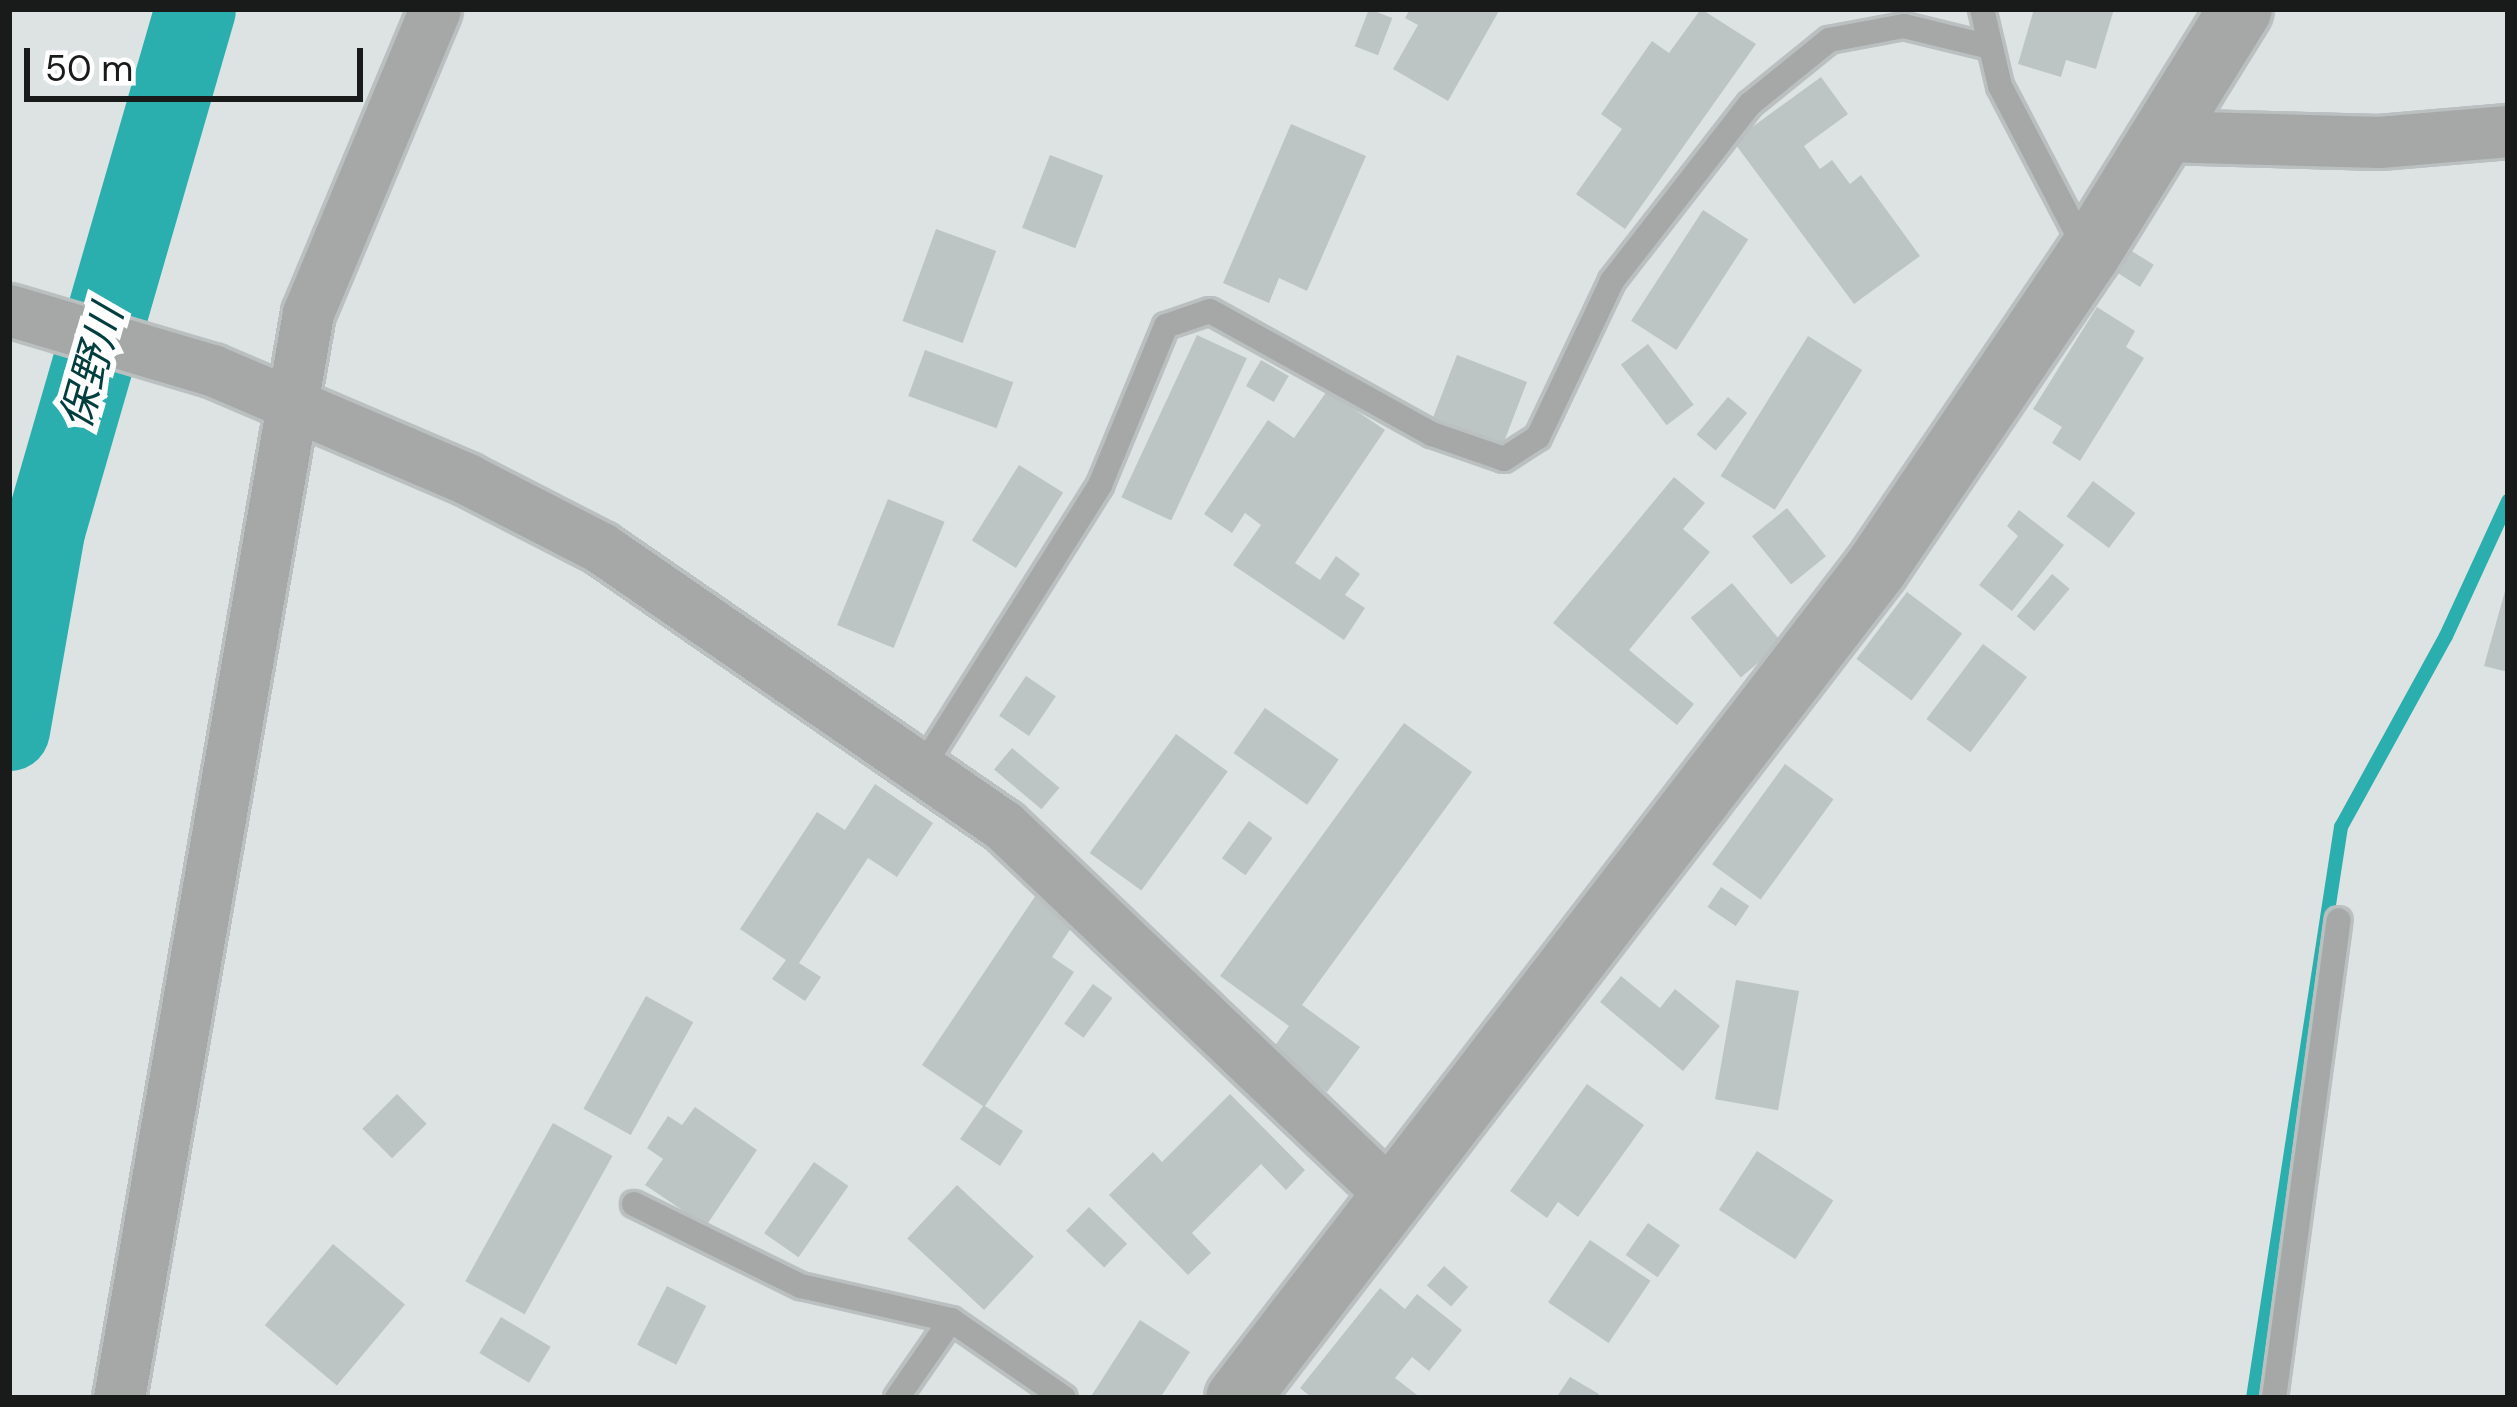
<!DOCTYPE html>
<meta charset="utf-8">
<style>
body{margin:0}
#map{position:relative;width:2517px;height:1407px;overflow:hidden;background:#dde3e3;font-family:"DM Sans","Noto Sans JP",sans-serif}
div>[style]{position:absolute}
.stream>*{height:14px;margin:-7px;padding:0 7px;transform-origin:7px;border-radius:7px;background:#2baeae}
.river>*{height:81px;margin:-40.5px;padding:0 40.5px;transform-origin:40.5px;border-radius:40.5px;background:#2baeae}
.building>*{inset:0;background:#bdc4c4;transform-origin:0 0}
.roads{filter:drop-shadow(3px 0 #babfbf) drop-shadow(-3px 0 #babfbf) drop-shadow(0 3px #babfbf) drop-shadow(0 -3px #babfbf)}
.service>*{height:24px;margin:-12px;padding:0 12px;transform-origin:12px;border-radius:12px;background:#a5a8a7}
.minor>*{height:51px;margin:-25.5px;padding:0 25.5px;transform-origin:25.5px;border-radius:25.5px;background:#a5a8a7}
.tertiary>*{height:63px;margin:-31.5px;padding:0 31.5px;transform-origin:31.5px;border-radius:31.5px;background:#a5a8a7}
span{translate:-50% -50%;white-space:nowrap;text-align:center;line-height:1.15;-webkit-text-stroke:12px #fff;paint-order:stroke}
.water-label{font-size:42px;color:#033e3f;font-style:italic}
.frame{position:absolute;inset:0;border:12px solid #191b1b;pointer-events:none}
.scale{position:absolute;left:24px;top:48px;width:339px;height:54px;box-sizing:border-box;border:6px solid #191b1b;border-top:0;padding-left:15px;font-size:36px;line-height:42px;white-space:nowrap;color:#191b1b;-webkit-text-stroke:9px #fff;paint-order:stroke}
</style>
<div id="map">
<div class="stream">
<div style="left:2253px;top:1398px;width:578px;rotate:-81.24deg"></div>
<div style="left:2341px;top:827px;width:218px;rotate:-61.2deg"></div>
<div style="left:2446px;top:636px;width:149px;rotate:-65.3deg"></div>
</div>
<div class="river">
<div style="left:9px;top:730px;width:202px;rotate:-80deg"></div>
<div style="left:44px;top:531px;width:543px;rotate:-73.87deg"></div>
</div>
<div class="building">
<div style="left:1369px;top:9px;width:25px;height:40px;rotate:21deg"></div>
<div style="clip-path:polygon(1410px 9px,1500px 9px,1448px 101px,1393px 69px,1418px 25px,1405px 18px)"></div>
<div style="clip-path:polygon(1701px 9px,1756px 44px,1625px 229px,1576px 194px,1622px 129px,1601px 114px,1652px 41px,1669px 53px)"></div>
<div style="clip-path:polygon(2034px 9px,2114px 9px,2096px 69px,2066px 60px,2061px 77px,2018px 64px)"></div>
<div style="clip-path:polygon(1821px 77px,1848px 114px,1804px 146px,1820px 169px,1832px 160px,1850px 184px,1861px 175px,1920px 256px,1854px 304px,1733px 141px)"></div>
<div style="clip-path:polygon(1291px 124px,1366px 156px,1307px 291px,1279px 278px,1269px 303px,1223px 283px)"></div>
<div style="left:1050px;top:155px;width:57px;height:78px;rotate:21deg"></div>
<div style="left:1703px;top:210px;width:54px;height:132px;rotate:33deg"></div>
<div style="left:936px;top:229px;width:64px;height:98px;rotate:20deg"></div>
<div style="left:2130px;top:250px;width:28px;height:26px;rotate:32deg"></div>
<div style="clip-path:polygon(2097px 307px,2135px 331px,2126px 347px,2144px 358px,2080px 461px,2052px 443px,2062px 427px,2033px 409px)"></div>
<div style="left:1197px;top:335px;width:55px;height:179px;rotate:25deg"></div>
<div style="left:1808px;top:336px;width:64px;height:165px;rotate:32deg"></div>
<div style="left:1648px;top:344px;width:76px;height:34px;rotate:53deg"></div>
<div style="left:925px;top:350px;width:94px;height:49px;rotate:20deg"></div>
<div style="left:1457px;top:355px;width:75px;height:67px;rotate:21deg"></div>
<div style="left:1261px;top:360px;width:32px;height:30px;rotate:30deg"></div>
<div style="clip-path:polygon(1327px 391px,1385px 430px,1295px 563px,1320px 580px,1336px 556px,1360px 574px,1345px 595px,1365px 608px,1344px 640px,1233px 565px,1261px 525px,1245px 513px,1232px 533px,1204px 514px,1268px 420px,1294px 438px)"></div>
<div style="left:1728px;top:397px;width:25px;height:49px;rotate:40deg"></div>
<div style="left:1019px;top:465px;width:52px;height:89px;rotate:32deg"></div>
<div style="clip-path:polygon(1674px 477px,1705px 503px,1683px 529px,1710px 552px,1629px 650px,1694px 704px,1677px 725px,1553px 623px)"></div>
<div style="left:2093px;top:481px;width:53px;height:44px;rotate:37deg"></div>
<div style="left:888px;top:499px;width:61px;height:136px;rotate:22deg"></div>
<div style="left:1787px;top:508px;width:62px;height:45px;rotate:51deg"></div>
<div style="clip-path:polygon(2019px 510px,2064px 545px,2012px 611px,1979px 585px,2018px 536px,2007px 526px)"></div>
<div style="left:2052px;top:574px;width:23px;height:55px;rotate:40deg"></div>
<div style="left:1732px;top:583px;width:78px;height:54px;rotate:50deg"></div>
<div style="clip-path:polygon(2507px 584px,2508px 584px,2508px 672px,2484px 666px)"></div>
<div style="left:1907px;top:592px;width:69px;height:84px;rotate:37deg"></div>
<div style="left:1983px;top:644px;width:55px;height:94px;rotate:37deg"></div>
<div style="left:1026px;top:676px;width:36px;height:48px;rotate:34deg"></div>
<div style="left:1265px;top:708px;width:90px;height:55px;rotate:35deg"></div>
<div style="clip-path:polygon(1404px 723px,1472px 772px,1302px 1005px,1360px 1047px,1327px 1092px,1271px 1051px,1289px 1026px,1220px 976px)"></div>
<div style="left:1176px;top:734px;width:64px;height:147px;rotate:36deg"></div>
<div style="left:1012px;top:748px;width:62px;height:28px;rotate:40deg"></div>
<div style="left:1785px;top:764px;width:60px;height:124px;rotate:36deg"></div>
<div style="clip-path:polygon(875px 784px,933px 823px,897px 877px,868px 858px,799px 963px,821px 977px,805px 1001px,772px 979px,786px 960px,740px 929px,817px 812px,845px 830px)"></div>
<div style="left:1249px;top:821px;width:29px;height:46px;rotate:36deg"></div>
<div style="left:1721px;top:887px;width:34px;height:24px;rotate:34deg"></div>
<div style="clip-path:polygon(1036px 895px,1075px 922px,1052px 957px,1074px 972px,985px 1106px,1023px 1131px,1000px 1166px,960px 1139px,983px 1106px,922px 1065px)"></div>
<div style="clip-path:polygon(1621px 976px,1660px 1008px,1675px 989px,1720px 1026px,1683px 1071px,1600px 1002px)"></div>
<div style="left:1736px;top:980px;width:64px;height:121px;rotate:10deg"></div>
<div style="left:1093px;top:984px;width:24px;height:49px;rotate:36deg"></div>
<div style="left:646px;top:996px;width:54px;height:129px;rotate:29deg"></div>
<div style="clip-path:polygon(1587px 1084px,1644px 1125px,1578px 1217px,1558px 1202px,1547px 1218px,1510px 1191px)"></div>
<div style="left:397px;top:1094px;width:42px;height:49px;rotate:45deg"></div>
<div style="clip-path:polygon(1230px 1094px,1305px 1170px,1286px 1190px,1261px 1164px,1192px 1233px,1211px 1253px,1188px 1275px,1109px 1195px,1153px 1152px,1162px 1162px)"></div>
<div style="clip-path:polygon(695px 1107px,757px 1150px,706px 1226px,645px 1185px,663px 1159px,647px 1148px,668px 1116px,682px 1125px)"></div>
<div style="left:553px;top:1123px;width:68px;height:181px;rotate:29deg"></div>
<div style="left:1757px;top:1151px;width:91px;height:70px;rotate:33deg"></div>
<div style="left:814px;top:1162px;width:42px;height:87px;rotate:35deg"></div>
<div style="left:957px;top:1185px;width:105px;height:73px;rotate:43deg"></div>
<div style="left:1089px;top:1207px;width:53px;height:33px;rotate:44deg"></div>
<div style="left:1648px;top:1223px;width:39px;height:39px;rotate:35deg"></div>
<div style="left:1590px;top:1240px;width:73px;height:75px;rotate:34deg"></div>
<div style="left:333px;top:1244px;width:94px;height:106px;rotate:40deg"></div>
<div style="left:1444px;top:1266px;width:32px;height:26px;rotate:41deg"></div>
<div style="left:667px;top:1286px;width:44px;height:66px;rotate:27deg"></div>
<div style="clip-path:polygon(1380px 1288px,1405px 1309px,1417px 1294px,1462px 1330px,1429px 1371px,1412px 1357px,1395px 1378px,1421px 1398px,1312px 1398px,1300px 1388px)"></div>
<div style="left:501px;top:1317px;width:58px;height:42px;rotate:31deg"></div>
<div style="clip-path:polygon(1140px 1320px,1190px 1352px,1160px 1398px,1090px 1398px)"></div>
<div style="clip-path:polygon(1570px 1377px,1599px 1394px,1596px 1398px,1556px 1398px)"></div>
</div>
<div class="roads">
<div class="service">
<div style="left:1982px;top:9px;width:79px;rotate:76.8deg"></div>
<div style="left:2000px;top:86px;width:182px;rotate:62.4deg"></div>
<div style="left:922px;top:768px;width:334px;rotate:-57.8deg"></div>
<div style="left:1100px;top:485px;width:172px;rotate:-67.5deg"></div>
<div style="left:1166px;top:326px;width:46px;rotate:-18.8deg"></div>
<div style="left:1210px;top:311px;width:254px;rotate:29deg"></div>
<div style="left:1432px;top:434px;width:76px;rotate:19.1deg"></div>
<div style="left:1504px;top:459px;width:40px;rotate:-32.9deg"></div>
<div style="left:1538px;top:437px;width:173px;rotate:-64.6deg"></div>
<div style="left:1612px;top:281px;width:224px;rotate:-52.1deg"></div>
<div style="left:1750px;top:104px;width:102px;rotate:-39deg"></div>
<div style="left:1829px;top:40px;width:76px;rotate:-10.6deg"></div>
<div style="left:1904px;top:26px;width:89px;rotate:13.7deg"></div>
<div style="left:634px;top:1204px;width:186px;rotate:26.2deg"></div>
<div style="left:801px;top:1286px;width:154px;rotate:12.8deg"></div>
<div style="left:951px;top:1320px;width:137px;rotate:34.6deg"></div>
<div style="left:897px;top:1398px;width:95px;rotate:-55.3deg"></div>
<div style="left:2274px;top:1398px;width:482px;rotate:-82.3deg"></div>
</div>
<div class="minor">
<div style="left:2163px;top:136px;width:216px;rotate:1.6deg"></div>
<div style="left:2379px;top:142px;width:129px;rotate:-4.9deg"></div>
<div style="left:9px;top:310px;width:212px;rotate:16.5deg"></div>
<div style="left:212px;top:370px;width:277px;rotate:23.1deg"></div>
<div style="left:467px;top:479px;width:151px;rotate:27.2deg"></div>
<div style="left:601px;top:548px;width:488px;rotate:34.6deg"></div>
<div style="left:1003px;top:825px;width:538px;rotate:43.64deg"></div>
<div style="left:119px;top:1398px;width:1101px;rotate:-80.12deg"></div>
<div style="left:308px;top:313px;width:329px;rotate:-67.3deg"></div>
</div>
<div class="tertiary">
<div style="left:1237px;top:1398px;width:1048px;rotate:-52.44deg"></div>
<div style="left:1876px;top:567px;width:378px;rotate:-55.9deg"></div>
<div style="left:2088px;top:254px;width:288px;rotate:-58.2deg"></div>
</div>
</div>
<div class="water-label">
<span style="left:92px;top:367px;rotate:-74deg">保野川</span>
</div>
<div class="frame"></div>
<div class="scale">50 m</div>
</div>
